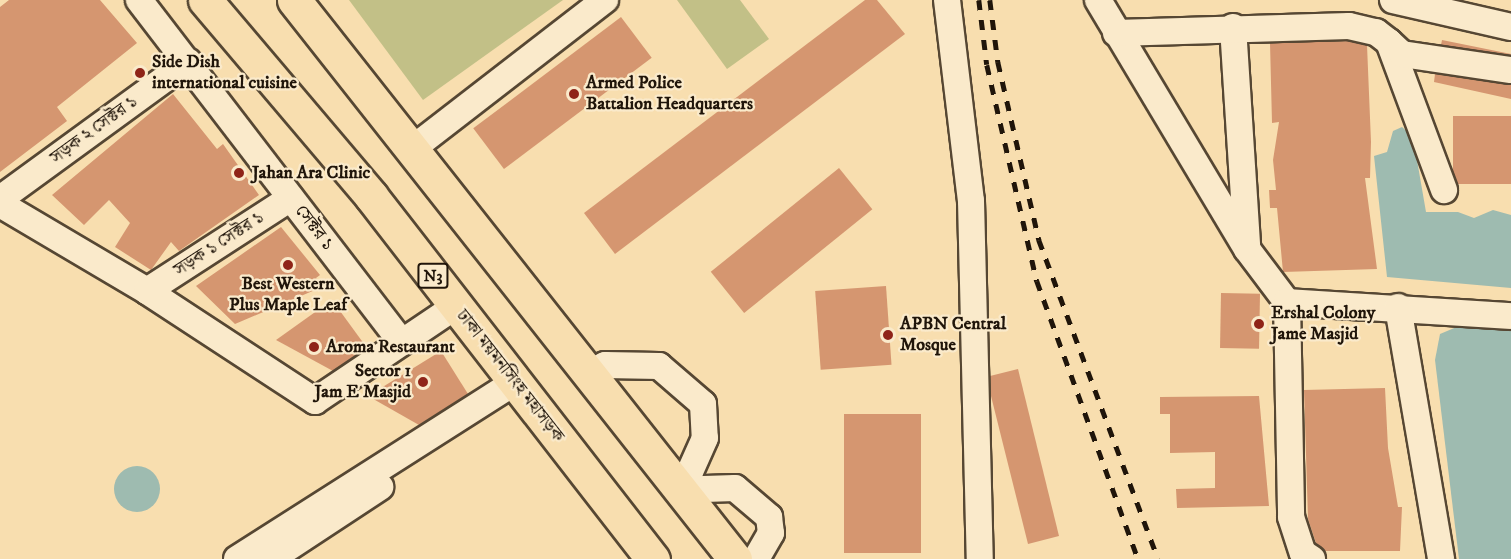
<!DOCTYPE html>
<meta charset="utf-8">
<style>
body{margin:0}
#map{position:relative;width:1511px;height:559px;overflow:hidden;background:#f8deaf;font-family:"IM FELL DW Pica","Noto Serif Bengali",serif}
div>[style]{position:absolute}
.green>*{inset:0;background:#c2c087}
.water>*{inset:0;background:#9ebbb0}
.round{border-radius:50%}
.building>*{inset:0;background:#d59670;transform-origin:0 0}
.roads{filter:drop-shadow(2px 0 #564733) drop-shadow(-2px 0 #564733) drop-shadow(0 2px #564733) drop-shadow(0 -2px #564733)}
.minor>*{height:26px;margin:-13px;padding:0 13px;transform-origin:13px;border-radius:13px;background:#faeacb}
.highway>*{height:33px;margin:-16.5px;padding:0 16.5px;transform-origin:16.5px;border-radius:16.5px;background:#f8deaf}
.rail>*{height:4.5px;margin-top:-2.25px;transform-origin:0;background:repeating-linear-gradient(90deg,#20150a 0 10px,transparent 0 20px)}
.dots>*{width:16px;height:16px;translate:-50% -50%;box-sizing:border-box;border:3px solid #faeacb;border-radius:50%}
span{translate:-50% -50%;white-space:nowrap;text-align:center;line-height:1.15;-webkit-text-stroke:4.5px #faeacb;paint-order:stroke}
.shield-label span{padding:2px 4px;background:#faeacb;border:2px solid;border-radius:4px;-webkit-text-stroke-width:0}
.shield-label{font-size:16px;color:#20150a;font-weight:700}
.poi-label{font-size:18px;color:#20150a;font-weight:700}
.left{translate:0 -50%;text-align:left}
.right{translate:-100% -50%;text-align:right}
.street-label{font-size:18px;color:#20150a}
</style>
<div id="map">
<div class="green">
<div style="clip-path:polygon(349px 0,563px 0,423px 100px)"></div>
<div style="clip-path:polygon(677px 0,740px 0,769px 39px,727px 69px)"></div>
</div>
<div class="water">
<div style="clip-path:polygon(1402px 127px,1413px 137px,1426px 212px,1458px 212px,1474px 218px,1493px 210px,1511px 215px,1511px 288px,1387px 277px,1374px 156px,1387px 152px,1393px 131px)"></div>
<div style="clip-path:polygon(1459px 326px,1511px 331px,1511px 559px,1459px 559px,1435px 360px,1440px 334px)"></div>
<div class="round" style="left:114px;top:466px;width:46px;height:46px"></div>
</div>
<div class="building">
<div style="clip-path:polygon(9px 0,100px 0,137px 43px,57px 107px,67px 121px,0 172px,0 7px)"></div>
<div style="clip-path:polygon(865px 0,877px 0,905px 34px,615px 254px,584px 213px)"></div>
<div style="left:621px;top:17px;width:51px;height:185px;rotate:53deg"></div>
<div style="clip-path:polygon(1442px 40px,1511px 54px,1511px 55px,1441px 45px)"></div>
<div style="clip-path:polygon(1348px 41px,1367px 45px,1371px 142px,1370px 178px,1365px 178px,1377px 269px,1283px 272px,1277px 208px,1270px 208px,1269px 190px,1276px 190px,1273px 160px,1279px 122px,1272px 123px,1270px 43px)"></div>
<div style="clip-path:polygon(1435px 74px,1511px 85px,1511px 99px,1434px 82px)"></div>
<div style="clip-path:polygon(173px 94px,217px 149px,223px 144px,259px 195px,179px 251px,171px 242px,151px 270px,115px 247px,130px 223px,109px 200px,84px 225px,52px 195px)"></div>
<div style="left:1453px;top:116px;width:58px;height:68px"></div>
<div style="left:839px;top:168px;width:53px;height:165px;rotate:51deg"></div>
<div style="clip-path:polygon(281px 227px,320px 275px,316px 278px,322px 287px,235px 324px,196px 286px)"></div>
<div style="left:886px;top:286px;width:79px;height:71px;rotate:86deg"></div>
<div style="left:1221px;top:293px;width:39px;height:55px;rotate:1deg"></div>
<div style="clip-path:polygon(332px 300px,367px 348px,333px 371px,276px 340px)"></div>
<div style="clip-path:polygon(441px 351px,468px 394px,419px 425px,368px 396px)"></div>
<div style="clip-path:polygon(1018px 369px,1059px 536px,1028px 544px,991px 396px,990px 376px)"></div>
<div style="clip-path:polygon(1385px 388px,1388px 448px,1398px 507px,1402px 507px,1400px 551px,1325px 551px,1316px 543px,1308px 519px,1304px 390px)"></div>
<div style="clip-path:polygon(1259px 396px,1269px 506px,1177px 508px,1176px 489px,1215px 488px,1215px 452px,1170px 453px,1170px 414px,1160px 414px,1160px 397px)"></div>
<div style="left:921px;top:414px;width:139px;height:77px;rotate:90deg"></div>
</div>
<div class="roads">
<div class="minor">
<div style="left:139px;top:0;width:431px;rotate:52.5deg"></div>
<div style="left:947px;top:0;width:202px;rotate:83.2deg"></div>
<div style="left:971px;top:201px;width:358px;rotate:88.6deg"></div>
<div style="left:1098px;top:0;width:290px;rotate:59.1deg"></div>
<div style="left:1247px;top:249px;width:66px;rotate:53deg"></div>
<div style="left:1287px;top:302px;width:224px;rotate:3.6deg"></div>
<div style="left:1393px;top:0;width:121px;rotate:12.9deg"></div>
<div style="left:1233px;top:27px;width:219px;rotate:86.3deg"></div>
<div style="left:1116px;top:33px;width:233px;rotate:-1.7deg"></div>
<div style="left:1349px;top:26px;width:28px;rotate:13deg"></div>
<div style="left:1376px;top:32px;width:16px;rotate:38deg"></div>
<div style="left:1389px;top:42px;width:158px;rotate:69.6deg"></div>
<div style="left:1389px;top:42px;width:18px;rotate:43deg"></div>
<div style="left:1402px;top:54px;width:110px;rotate:8.4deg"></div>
<div style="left:412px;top:149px;width:244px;rotate:-37.7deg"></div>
<div style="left:0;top:199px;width:233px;rotate:-36.1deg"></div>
<div style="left:0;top:204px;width:171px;rotate:30.6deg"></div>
<div style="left:147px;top:291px;width:201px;rotate:33.2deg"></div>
<div style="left:315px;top:401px;width:170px;rotate:-34deg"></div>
<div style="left:147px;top:291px;width:171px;rotate:-32.9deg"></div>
<div style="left:1287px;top:302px;width:215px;rotate:88.9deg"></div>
<div style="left:1291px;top:517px;width:38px;rotate:72deg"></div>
<div style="left:1303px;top:553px;width:11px;rotate:34deg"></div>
<div style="left:1398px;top:307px;width:256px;rotate:80.3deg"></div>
<div style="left:588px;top:373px;width:19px;rotate:-25deg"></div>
<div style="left:605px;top:365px;width:54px;rotate:1.1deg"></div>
<div style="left:659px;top:366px;width:58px;rotate:40.8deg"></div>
<div style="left:703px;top:404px;width:34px;rotate:87deg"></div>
<div style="left:705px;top:438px;width:36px;rotate:114deg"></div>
<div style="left:690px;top:471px;width:17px;rotate:135deg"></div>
<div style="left:691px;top:500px;width:17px;rotate:-40deg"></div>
<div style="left:704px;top:489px;width:31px;rotate:-2deg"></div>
<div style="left:735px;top:488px;width:45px;rotate:40.5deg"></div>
<div style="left:769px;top:517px;width:16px;rotate:83deg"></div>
<div style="left:771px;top:533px;width:30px;rotate:120deg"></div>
<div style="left:237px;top:559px;width:330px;rotate:-32.5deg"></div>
<div style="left:271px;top:559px;width:131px;rotate:-33.4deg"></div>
</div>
<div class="highway">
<div style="left:205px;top:0;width:257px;rotate:49.7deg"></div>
<div style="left:371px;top:196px;width:460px;rotate:52.2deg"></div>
<div style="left:294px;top:0;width:712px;rotate:51.73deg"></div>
</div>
</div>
<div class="rail">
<div style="left:979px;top:0;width:65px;rotate:83deg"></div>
<div style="left:987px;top:65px;width:222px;rotate:77deg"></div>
<div style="left:1037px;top:281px;width:296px;rotate:70deg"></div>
<div style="left:990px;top:0;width:63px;rotate:82.6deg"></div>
<div style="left:998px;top:62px;width:183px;rotate:77deg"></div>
<div style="left:1039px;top:240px;width:340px;rotate:69.5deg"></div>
</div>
<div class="dots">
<div style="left:140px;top:73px;background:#8f2418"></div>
<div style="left:574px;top:94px;background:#8f2418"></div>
<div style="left:239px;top:173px;background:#8f2418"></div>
<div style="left:288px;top:265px;background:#8f2418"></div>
<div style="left:1259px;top:324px;background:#8f2418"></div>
<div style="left:888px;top:335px;background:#8f2418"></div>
<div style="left:314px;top:347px;background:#8f2418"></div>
<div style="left:423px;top:382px;background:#8f2418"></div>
</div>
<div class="shield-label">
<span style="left:433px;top:276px">N3</span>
</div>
<div class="poi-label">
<span class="left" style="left:152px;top:73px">Side Dish<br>international cuisine</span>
<span class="left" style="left:586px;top:94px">Armed Police<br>Battalion Headquarters</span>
<span class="left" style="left:252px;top:173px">Jahan Ara Clinic</span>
<span style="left:288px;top:295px">Best Western<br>Plus Maple Leaf</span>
<span class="left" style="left:1271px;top:324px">Ershal Colony<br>Jame Masjid</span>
<span class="left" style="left:900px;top:335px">APBN Central<br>Mosque</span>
<span class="left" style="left:326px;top:347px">Aroma Restaurant</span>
<span class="right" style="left:411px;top:382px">Sector 1<br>Jam E Masjid</span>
</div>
<div class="street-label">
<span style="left:94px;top:130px;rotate:-36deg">সড়ক ২ সেক্টর ১</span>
<span style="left:314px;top:228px;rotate:53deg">সেক্টর ১</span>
<span style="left:219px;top:244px;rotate:-33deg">সড়ক ১ সেক্টর ১</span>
<span style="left:510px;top:376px;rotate:52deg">ঢাকা ময়মনসিংহ মহাসড়ক</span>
</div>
</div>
